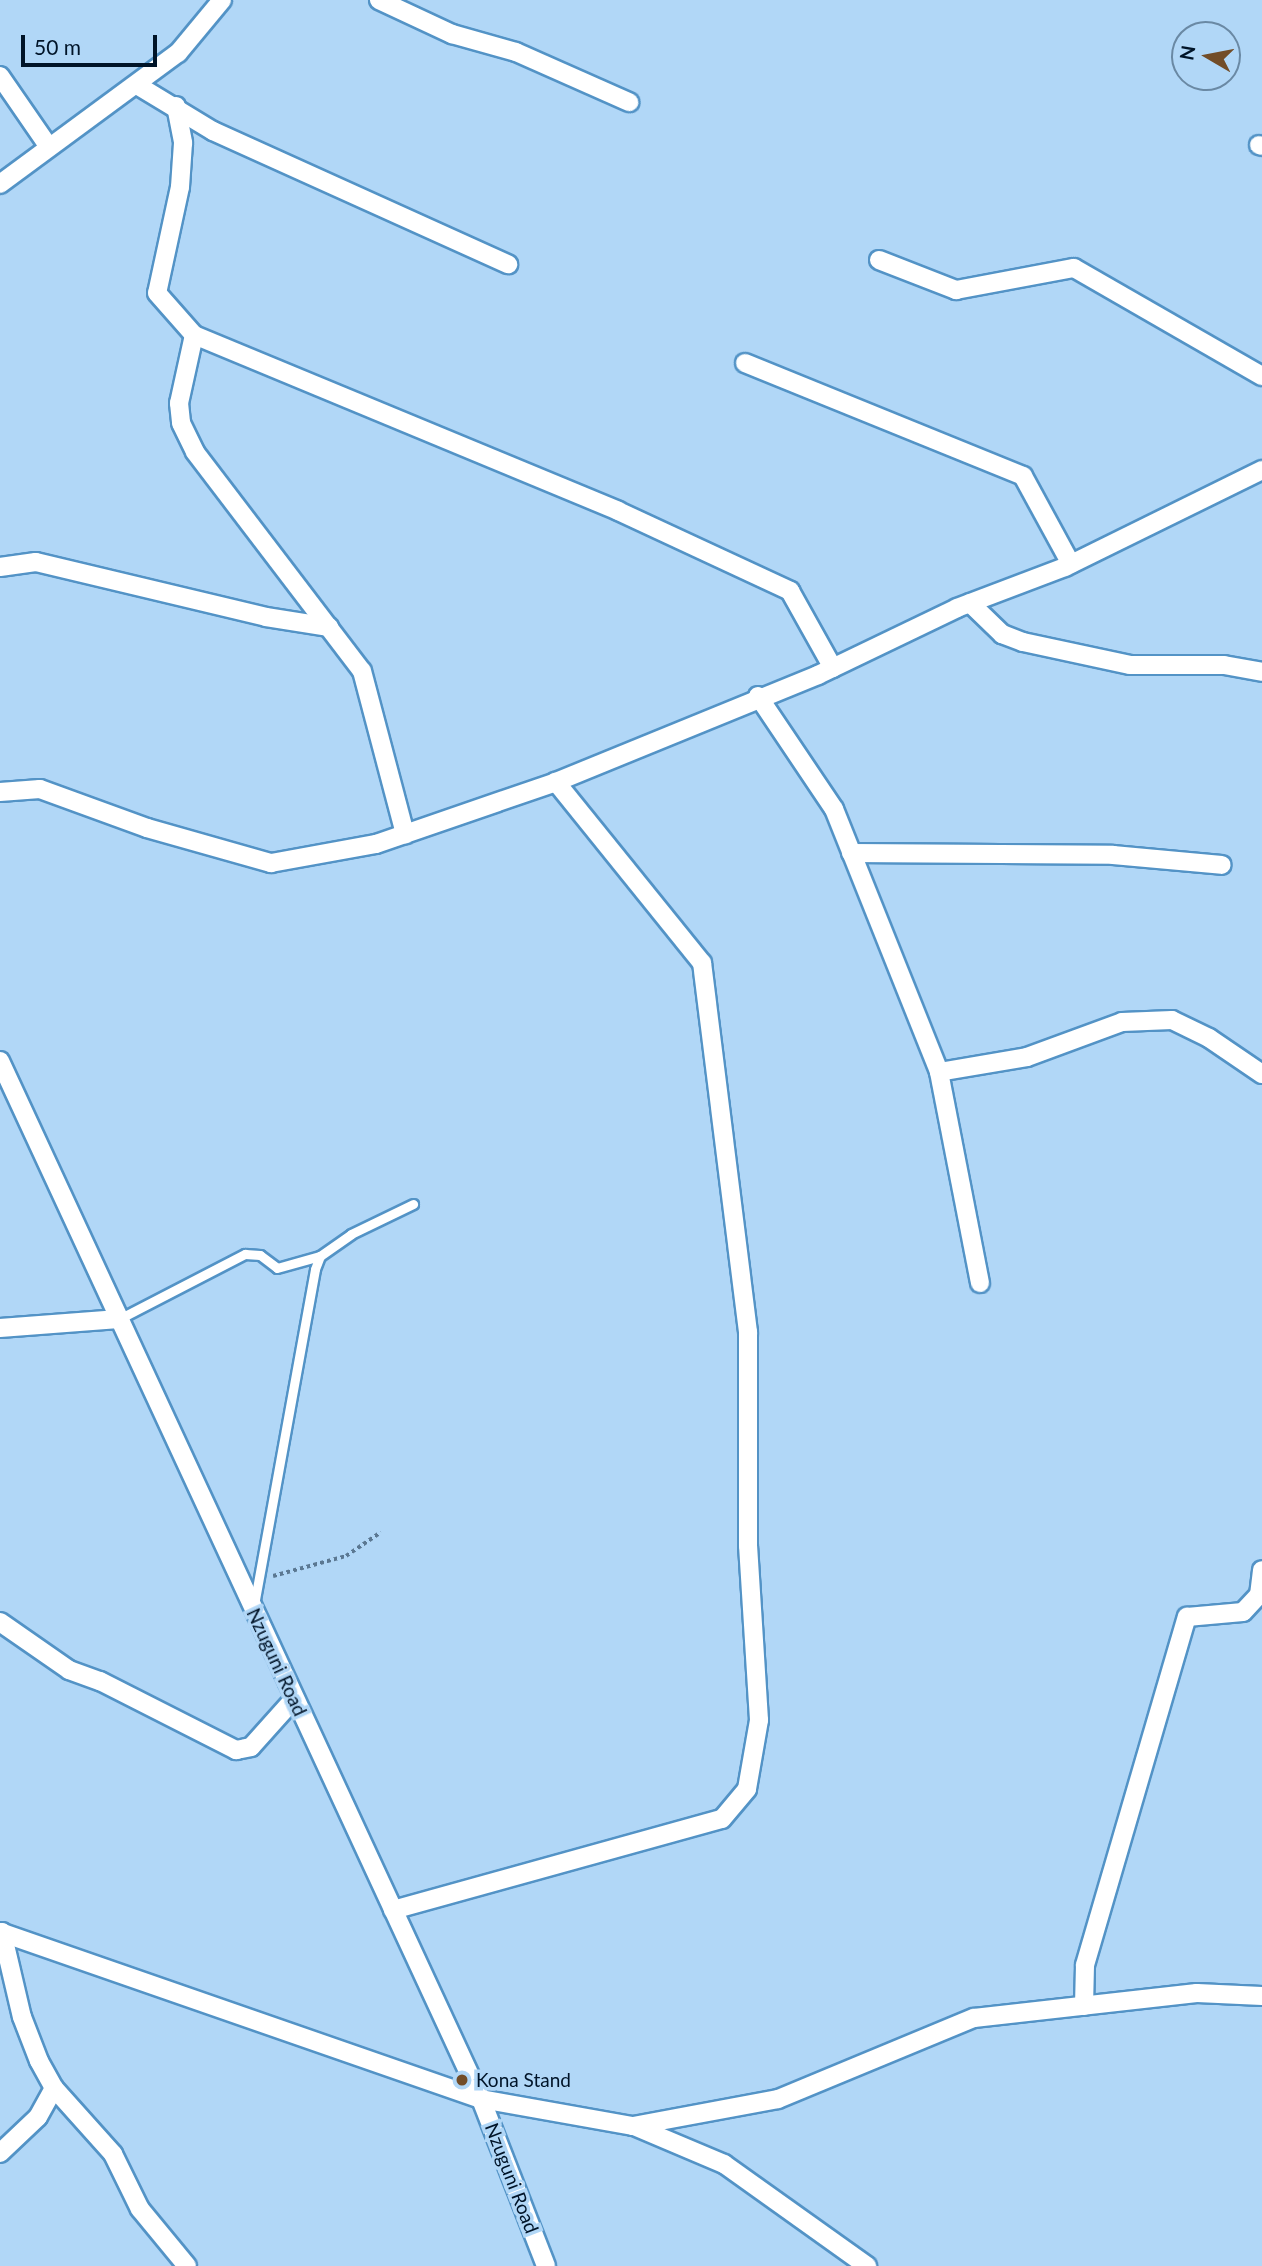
<!DOCTYPE html>
<style>
body{margin:0}
#map{position:relative;width:1262px;height:2266px;overflow:hidden;background:#b1d7f7;font-family:Lato,sans-serif}
div>[style]{position:absolute}
.path>*{height:3.5px;margin-top:-1.75px;transform-origin:0;background:repeating-linear-gradient(90deg,#5b7892 0 3.5px,transparent 0 7px)}
.roads{filter:drop-shadow(2px 0 #5393c6) drop-shadow(-2px 0 #5393c6) drop-shadow(0 2px #5393c6) drop-shadow(0 -2px #5393c6)}
.service>*{height:9px;margin:-4.5px;padding:0 4.5px;transform-origin:4.5px;border-radius:4.5px;background:#fff}
.minor>*{height:18px;margin:-9px;padding:0 9px;transform-origin:9px;border-radius:9px;background:#fff}
.dots>*{width:19px;height:19px;translate:-50% -50%;box-sizing:border-box;border:4px solid #b1d7f7;border-radius:50%}
span{translate:-50% -50%;white-space:nowrap;text-align:center;line-height:1.15;-webkit-text-stroke:7px #b1d7f7;paint-order:stroke}
.street-label{font-size:19px;color:#001428}
.poi-label{font-size:19px;color:#001428}
.left{translate:0 -50%;text-align:left}
.north{position:absolute;left:1171px;top:21px;width:70px;height:70px;box-sizing:border-box;background:#b1d7f7;border:2px solid #6a89a4;border-radius:50%;rotate:280deg;font-size:19px;font-weight:700;line-height:28px;text-align:center;color:#001428}
.north::after{content:'';display:block;margin:auto;width:24px;height:32px;background:#724d28;clip-path:polygon(50% 0,100% 100%,50% 72%,0 100%)}
.scale{position:absolute;left:21px;top:35px;width:136px;height:32px;box-sizing:border-box;border:4px solid #001428;border-top:0;padding-left:9px;font-size:21px;line-height:24px;white-space:nowrap;color:#001428;-webkit-text-stroke:5px #b1d7f7;paint-order:stroke}
</style>
<div id="map">
<div class="path">
<div style="left:273px;top:1576px;width:76px;rotate:-15.3deg"></div>
<div style="left:346px;top:1556px;width:42px;rotate:-34.4deg"></div>
</div>
<div class="roads">
<div class="service">
<div style="left:119px;top:1319px;width:142px;rotate:-27.3deg"></div>
<div style="left:245px;top:1254px;width:15px;rotate:4deg"></div>
<div style="left:260px;top:1255px;width:21px;rotate:37deg"></div>
<div style="left:277px;top:1268px;width:45px;rotate:-15.6deg"></div>
<div style="left:254px;top:1605px;width:341px;rotate:-79.7deg"></div>
<div style="left:315px;top:1269px;width:14px;rotate:-69deg"></div>
<div style="left:320px;top:1256px;width:38px;rotate:-35deg"></div>
<div style="left:351px;top:1234px;width:69px;rotate:-25.8deg"></div>
</div>
<div class="minor">
<div style="left:379px;top:0;width:81px;rotate:25deg"></div>
<div style="left:452px;top:34px;width:66px;rotate:15.7deg"></div>
<div style="left:516px;top:52px;width:124px;rotate:23.9deg"></div>
<div style="left:0;top:76px;width:86px;rotate:55.4deg"></div>
<div style="left:137px;top:85px;width:89px;rotate:31.2deg"></div>
<div style="left:213px;top:131px;width:324px;rotate:24.3deg"></div>
<div style="left:176px;top:106px;width:38px;rotate:79deg"></div>
<div style="left:183px;top:143px;width:44px;rotate:93.9deg"></div>
<div style="left:180px;top:187px;width:108px;rotate:102.2deg"></div>
<div style="left:157px;top:293px;width:56px;rotate:48.6deg"></div>
<div style="left:194px;top:335px;width:70px;rotate:102.4deg"></div>
<div style="left:179px;top:403px;width:20px;rotate:84deg"></div>
<div style="left:181px;top:423px;width:32px;rotate:64deg"></div>
<div style="left:195px;top:452px;width:275px;rotate:52.7deg"></div>
<div style="left:362px;top:671px;width:169px;rotate:75.2deg"></div>
<div style="left:1259px;top:145px;width:3px;rotate:18deg"></div>
<div style="left:0;top:184px;width:221px;rotate:-36.4deg"></div>
<div style="left:178px;top:53px;width:69px;rotate:-50.3deg"></div>
<div style="left:879px;top:260px;width:83px;rotate:21.3deg"></div>
<div style="left:956px;top:290px;width:120px;rotate:-10.6deg"></div>
<div style="left:1074px;top:268px;width:217px;rotate:29.9deg"></div>
<div style="left:194px;top:335px;width:459px;rotate:22.5deg"></div>
<div style="left:618px;top:511px;width:190px;rotate:24.9deg"></div>
<div style="left:790px;top:591px;width:88px;rotate:60.8deg"></div>
<div style="left:745px;top:363px;width:300px;rotate:22.1deg"></div>
<div style="left:1023px;top:476px;width:100px;rotate:61.4deg"></div>
<div style="left:0;top:567px;width:36px;rotate:-8deg"></div>
<div style="left:36px;top:562px;width:236px;rotate:13.4deg"></div>
<div style="left:266px;top:617px;width:64px;rotate:9deg"></div>
<div style="left:970px;top:603px;width:45px;rotate:44.1deg"></div>
<div style="left:1002px;top:634px;width:22px;rotate:21deg"></div>
<div style="left:1023px;top:642px;width:109px;rotate:12.1deg"></div>
<div style="left:1130px;top:665px;width:94px"></div>
<div style="left:1224px;top:665px;width:39px;rotate:10deg"></div>
<div style="left:758px;top:696px;width:136px;rotate:56.1deg"></div>
<div style="left:834px;top:809px;width:283px;rotate:68.2deg"></div>
<div style="left:939px;top:1072px;width:89px;rotate:-9.7deg"></div>
<div style="left:1027px;top:1057px;width:101px;rotate:-20.2deg"></div>
<div style="left:1122px;top:1022px;width:50px;rotate:-2.3deg"></div>
<div style="left:1172px;top:1020px;width:41px;rotate:25.9deg"></div>
<div style="left:1209px;top:1038px;width:64px;rotate:34.2deg"></div>
<div style="left:0;top:792px;width:40px;rotate:-4.3deg"></div>
<div style="left:40px;top:789px;width:114px;rotate:20deg"></div>
<div style="left:147px;top:828px;width:129px;rotate:15.8deg"></div>
<div style="left:271px;top:863px;width:107px;rotate:-10.3deg"></div>
<div style="left:376px;top:844px;width:190px;rotate:-19deg"></div>
<div style="left:556px;top:782px;width:283px;rotate:-22.2deg"></div>
<div style="left:818px;top:675px;width:154px;rotate:-25.7deg"></div>
<div style="left:957px;top:608px;width:116px;rotate:-20.8deg"></div>
<div style="left:1065px;top:567px;width:220px;rotate:-26.2deg"></div>
<div style="left:851px;top:853px;width:262px;rotate:0.4deg"></div>
<div style="left:1113px;top:855px;width:109px;rotate:5.2deg"></div>
<div style="left:0;top:1061px;width:1144px;rotate:65.14deg"></div>
<div style="left:481px;top:2099px;width:179px;rotate:68.7deg"></div>
<div style="left:939px;top:1072px;width:215px;rotate:79deg"></div>
<div style="left:0;top:1328px;width:119px;rotate:-4.3deg"></div>
<div style="left:0;top:1622px;width:84px;rotate:34.8deg"></div>
<div style="left:69px;top:1670px;width:33px;rotate:20deg"></div>
<div style="left:100px;top:1681px;width:153px;rotate:26.9deg"></div>
<div style="left:236px;top:1750px;width:15px;rotate:-11deg"></div>
<div style="left:251px;top:1747px;width:64px;rotate:-48.1deg"></div>
<div style="left:393px;top:1910px;width:341px;rotate:-15.5deg"></div>
<div style="left:722px;top:1819px;width:39px;rotate:-50deg"></div>
<div style="left:747px;top:1789px;width:70px;rotate:-80.1deg"></div>
<div style="left:759px;top:1720px;width:174px;rotate:-93.6deg"></div>
<div style="left:748px;top:1546px;width:214px;rotate:-90deg"></div>
<div style="left:748px;top:1332px;width:372px;rotate:-97.1deg"></div>
<div style="left:702px;top:963px;width:233px;rotate:-128.9deg"></div>
<div style="left:0;top:1932px;width:509px;rotate:19.15deg"></div>
<div style="left:481px;top:2099px;width:154px;rotate:10.1deg"></div>
<div style="left:633px;top:2126px;width:147px;rotate:-10.5deg"></div>
<div style="left:778px;top:2099px;width:212px;rotate:-22.5deg"></div>
<div style="left:974px;top:2018px;width:224px;rotate:-6.4deg"></div>
<div style="left:1197px;top:1993px;width:65px;rotate:2.6deg"></div>
<div style="left:2px;top:1932px;width:87px;rotate:76.8deg"></div>
<div style="left:22px;top:2017px;width:47px;rotate:68.9deg"></div>
<div style="left:39px;top:2061px;width:31px;rotate:61deg"></div>
<div style="left:54px;top:2088px;width:89px;rotate:48.2deg"></div>
<div style="left:113px;top:2154px;width:61px;rotate:63.9deg"></div>
<div style="left:140px;top:2209px;width:74px;rotate:50.5deg"></div>
<div style="left:1084px;top:2006px;width:41px;rotate:-88.6deg"></div>
<div style="left:1085px;top:1965px;width:363px;rotate:-73.7deg"></div>
<div style="left:1187px;top:1617px;width:56px;rotate:-5.1deg"></div>
<div style="left:1243px;top:1612px;width:23px;rotate:-47deg"></div>
<div style="left:1259px;top:1595px;width:25px;rotate:-83deg"></div>
<div style="left:634px;top:2126px;width:98px;rotate:22.9deg"></div>
<div style="left:724px;top:2164px;width:176px;rotate:35.5deg"></div>
<div style="left:0;top:2153px;width:52px;rotate:-43.5deg"></div>
<div style="left:38px;top:2117px;width:33px;rotate:-61deg"></div>
</div>
</div>
<div class="dots">
<div style="left:462px;top:2080px;background:#724d28"></div>
</div>
<div class="street-label">
<span style="left:277px;top:1662px;rotate:65deg">Nzuguni Road</span>
<span style="left:512px;top:2178px;rotate:69deg">Nzuguni Road</span>
</div>
<div class="poi-label">
<span class="left" style="left:476px;top:2080px">Kona Stand</span>
</div>
<div class="north">N</div>
<div class="scale">50 m</div>
</div>
